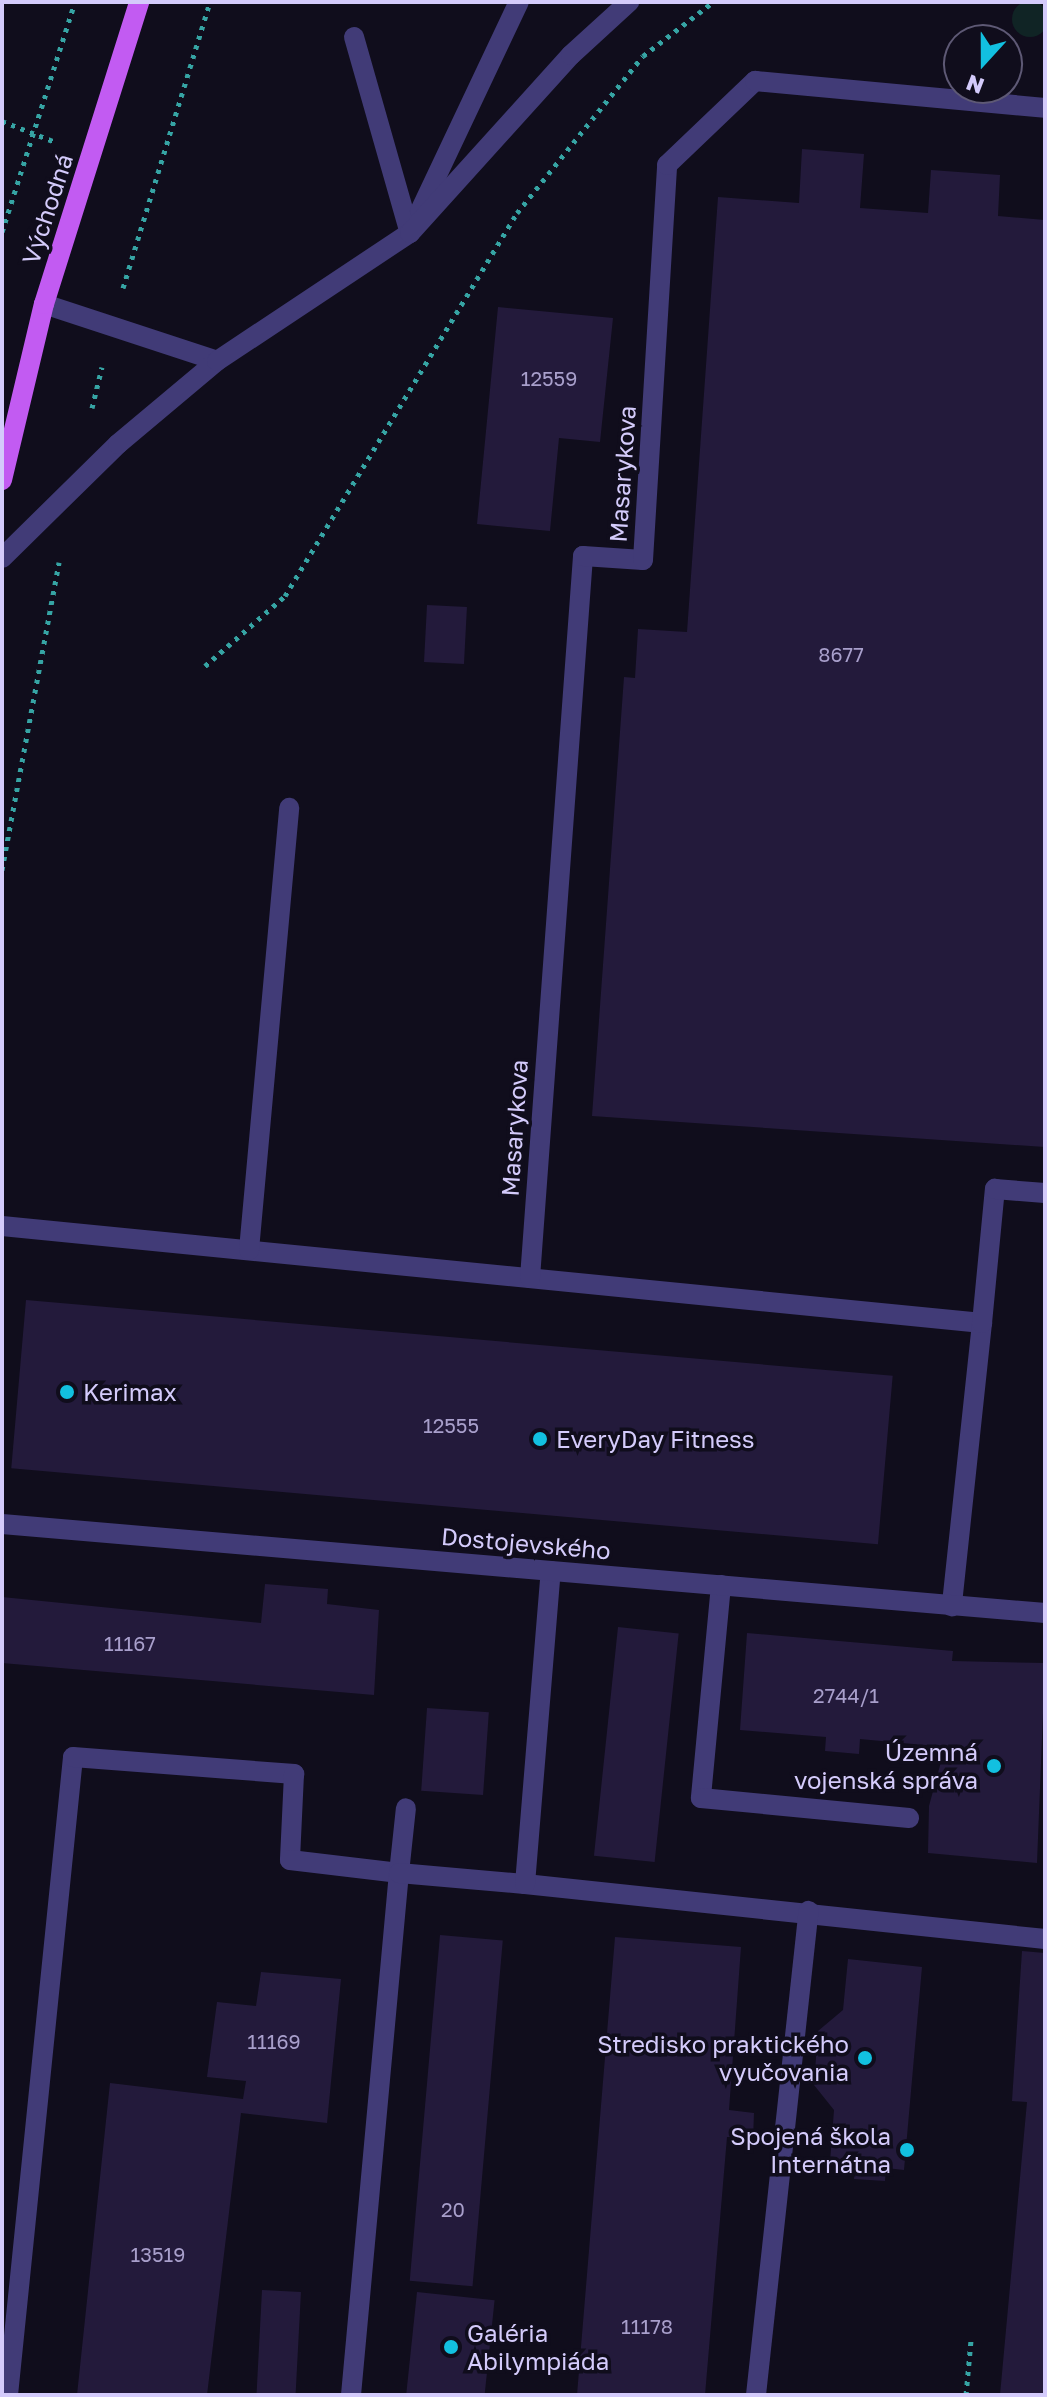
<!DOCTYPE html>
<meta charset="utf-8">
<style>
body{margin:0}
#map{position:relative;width:1047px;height:2397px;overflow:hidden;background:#100d1c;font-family:"Golos Text",sans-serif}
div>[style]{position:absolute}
.green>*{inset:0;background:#102425}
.round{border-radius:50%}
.building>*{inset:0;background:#231a3b;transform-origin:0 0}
.path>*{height:5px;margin-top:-2.5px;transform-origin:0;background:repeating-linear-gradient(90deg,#36a4a4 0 4px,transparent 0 10px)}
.service>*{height:20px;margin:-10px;padding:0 10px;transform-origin:10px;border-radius:10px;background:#413b77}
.minor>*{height:20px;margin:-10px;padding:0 10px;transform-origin:10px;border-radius:10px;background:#413b77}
.primary>*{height:20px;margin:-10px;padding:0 10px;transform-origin:10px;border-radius:10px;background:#c25bf2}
.dots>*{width:22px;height:22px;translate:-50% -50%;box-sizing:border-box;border:4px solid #100d1c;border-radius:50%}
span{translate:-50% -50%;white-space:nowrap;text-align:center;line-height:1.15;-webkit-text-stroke:7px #100d1c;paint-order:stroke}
.number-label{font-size:20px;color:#a89fcb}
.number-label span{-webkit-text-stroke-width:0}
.street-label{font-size:24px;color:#d4cbfb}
.poi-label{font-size:24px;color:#d4cbfb}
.left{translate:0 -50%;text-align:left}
.right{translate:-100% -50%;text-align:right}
.frame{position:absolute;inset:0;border:4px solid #d4cbfb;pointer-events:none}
.north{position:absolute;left:943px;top:24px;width:80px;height:80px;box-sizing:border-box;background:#100d1c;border:2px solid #5e5975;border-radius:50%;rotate:201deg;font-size:22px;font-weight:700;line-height:32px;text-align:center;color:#d4cbfb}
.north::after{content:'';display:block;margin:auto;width:28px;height:36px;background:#12c0e0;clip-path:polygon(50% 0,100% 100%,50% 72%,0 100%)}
</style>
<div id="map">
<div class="green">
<div class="round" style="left:1012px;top:1px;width:36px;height:36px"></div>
</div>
<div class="building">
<div style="clip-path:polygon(802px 149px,864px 154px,860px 208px,928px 213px,931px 170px,1000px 175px,998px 216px,1045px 220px,1045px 1147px,592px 1116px,624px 677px,635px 678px,638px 629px,687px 632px,718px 197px,799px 203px)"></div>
<div style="clip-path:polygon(498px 307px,613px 318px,600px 442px,559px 438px,550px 531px,477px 524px)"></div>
<div style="left:427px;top:605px;width:40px;height:57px;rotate:3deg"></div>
<div style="left:26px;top:1300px;width:870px;height:169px;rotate:5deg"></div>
<div style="clip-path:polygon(265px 1584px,328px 1589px,327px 1604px,379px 1610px,374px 1695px,2px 1663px,2px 1597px,261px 1623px)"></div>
<div style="left:618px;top:1627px;width:61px;height:230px;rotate:6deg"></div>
<div style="clip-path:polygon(747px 1633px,953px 1651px,952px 1661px,1045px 1663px,1037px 1863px,928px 1853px,929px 1806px,945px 1747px,860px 1739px,859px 1754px,825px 1751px,826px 1737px,740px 1730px)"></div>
<div style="left:427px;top:1708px;width:62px;height:83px;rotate:4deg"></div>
<div style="left:440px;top:1935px;width:63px;height:347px;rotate:5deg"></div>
<div style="clip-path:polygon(615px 1937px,741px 1947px,729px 2110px,754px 2113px,753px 2139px,727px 2137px,705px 2395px,577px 2395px)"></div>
<div style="clip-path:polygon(1022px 1951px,1045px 1953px,1045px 2395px,1000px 2395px,1027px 2102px,1012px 2101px)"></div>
<div style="clip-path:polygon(848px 1959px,922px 1967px,904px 2170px,886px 2168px,885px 2181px,854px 2179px,855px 2166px,830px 2162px,834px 2110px,814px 2085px,818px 2031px,843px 2010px)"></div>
<div style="clip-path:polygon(261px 1972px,341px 1979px,327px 2123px,241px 2113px,207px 2395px,77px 2395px,110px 2083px,243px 2099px,246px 2081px,207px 2077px,217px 2002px,256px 2006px)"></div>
<div style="left:262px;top:2290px;width:39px;height:105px;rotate:3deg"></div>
<div style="left:417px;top:2292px;width:78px;height:103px;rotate:6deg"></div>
</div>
<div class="path">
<div style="left:2px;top:121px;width:55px;rotate:21.4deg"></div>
<div style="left:2px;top:232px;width:241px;rotate:-72.4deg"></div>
<div style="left:123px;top:288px;width:299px;rotate:-73.1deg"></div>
<div style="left:92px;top:408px;width:42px;rotate:-76.3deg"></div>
<div style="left:205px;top:666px;width:106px;rotate:-41.2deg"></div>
<div style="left:285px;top:596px;width:448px;rotate:-58.8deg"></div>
<div style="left:517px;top:213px;width:201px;rotate:-51.3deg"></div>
<div style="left:643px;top:56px;width:88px;rotate:-37.6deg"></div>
<div style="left:2px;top:870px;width:313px;rotate:-79.5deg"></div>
<div style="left:966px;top:2395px;width:55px;rotate:-84.8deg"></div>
</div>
<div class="service">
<div style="left:354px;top:37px;width:204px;rotate:74.1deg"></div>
<div style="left:420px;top:211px;width:231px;rotate:-64.7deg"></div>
<div style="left:44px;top:304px;width:182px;rotate:18.2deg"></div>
<div style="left:2px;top:558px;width:163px;rotate:-44.5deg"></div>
<div style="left:118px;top:444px;width:129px;rotate:-40deg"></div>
<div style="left:217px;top:361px;width:232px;rotate:-33.6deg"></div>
<div style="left:410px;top:233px;width:240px;rotate:-47.9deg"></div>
<div style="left:571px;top:55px;width:79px;rotate:-42.4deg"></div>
<div style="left:2px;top:1226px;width:985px;rotate:5.65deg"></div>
<div style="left:982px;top:1323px;width:285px;rotate:96.1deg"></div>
<div style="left:249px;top:1250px;width:444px;rotate:-84.8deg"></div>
<div style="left:530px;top:1278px;width:724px;rotate:-85.8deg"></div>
<div style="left:583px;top:556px;width:60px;rotate:3.8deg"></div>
<div style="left:643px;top:560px;width:396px;rotate:-86.5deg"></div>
<div style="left:667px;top:165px;width:122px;rotate:-43.7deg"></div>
<div style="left:755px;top:81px;width:291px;rotate:5.3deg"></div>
<div style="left:982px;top:1323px;width:135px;rotate:-84.5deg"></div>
<div style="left:995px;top:1189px;width:50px;rotate:4.6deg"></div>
<div style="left:721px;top:1585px;width:214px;rotate:95.4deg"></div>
<div style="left:701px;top:1798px;width:209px;rotate:5.5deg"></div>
<div style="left:525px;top:1884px;width:523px;rotate:6.04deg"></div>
<div style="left:8px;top:2395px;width:641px;rotate:-84.18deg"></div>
<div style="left:73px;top:1757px;width:222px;rotate:4.4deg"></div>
<div style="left:294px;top:1774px;width:86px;rotate:92.7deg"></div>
<div style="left:290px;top:1860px;width:110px;rotate:6.8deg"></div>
<div style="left:399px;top:1873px;width:65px;rotate:-83.9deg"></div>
<div style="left:351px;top:2395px;width:524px;rotate:-84.75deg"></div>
<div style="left:399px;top:1873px;width:126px;rotate:5deg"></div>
<div style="left:525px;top:1884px;width:314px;rotate:-85.3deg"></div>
<div style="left:756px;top:2395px;width:487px;rotate:-83.8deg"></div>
</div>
<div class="minor">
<div style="left:2px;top:1524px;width:1047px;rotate:4.88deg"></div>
</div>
<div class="primary">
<div style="left:2px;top:480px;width:181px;rotate:-76.6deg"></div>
<div style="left:44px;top:304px;width:317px;rotate:-72.5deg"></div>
</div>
<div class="dots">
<div style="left:67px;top:1392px;background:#12c0e0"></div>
<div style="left:540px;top:1439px;background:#12c0e0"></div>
<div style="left:994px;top:1766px;background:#12c0e0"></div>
<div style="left:865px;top:2058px;background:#12c0e0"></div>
<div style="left:907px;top:2150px;background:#12c0e0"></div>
<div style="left:451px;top:2347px;background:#12c0e0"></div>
</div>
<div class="number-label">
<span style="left:549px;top:378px">12559</span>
<span style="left:841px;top:654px">8677</span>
<span style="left:451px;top:1425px">12555</span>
<span style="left:130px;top:1643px">11167</span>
<span style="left:846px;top:1695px">2744/1</span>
<span style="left:274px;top:2041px">11169</span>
<span style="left:453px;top:2209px">20</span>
<span style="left:158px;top:2254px">13519</span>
<span style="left:647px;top:2326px">11178</span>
</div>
<div class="street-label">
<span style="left:47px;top:209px;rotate:-72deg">Východná</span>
<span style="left:622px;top:474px;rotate:-86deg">Masarykova</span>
<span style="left:514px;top:1128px;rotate:-86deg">Masarykova</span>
<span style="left:526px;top:1543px;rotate:5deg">Dostojevského</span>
</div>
<div class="poi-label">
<span class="left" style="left:83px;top:1392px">Kerimax</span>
<span class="left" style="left:556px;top:1439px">EveryDay Fitness</span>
<span class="right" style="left:978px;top:1766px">Územná<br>vojenská správa</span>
<span class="right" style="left:849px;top:2058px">Stredisko praktického<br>vyučovania</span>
<span class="right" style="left:891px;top:2150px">Spojená škola<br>Internátna</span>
<span class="left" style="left:467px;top:2347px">Galéria<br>Abilympiáda</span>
</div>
<div class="frame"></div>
<div class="north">N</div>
</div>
